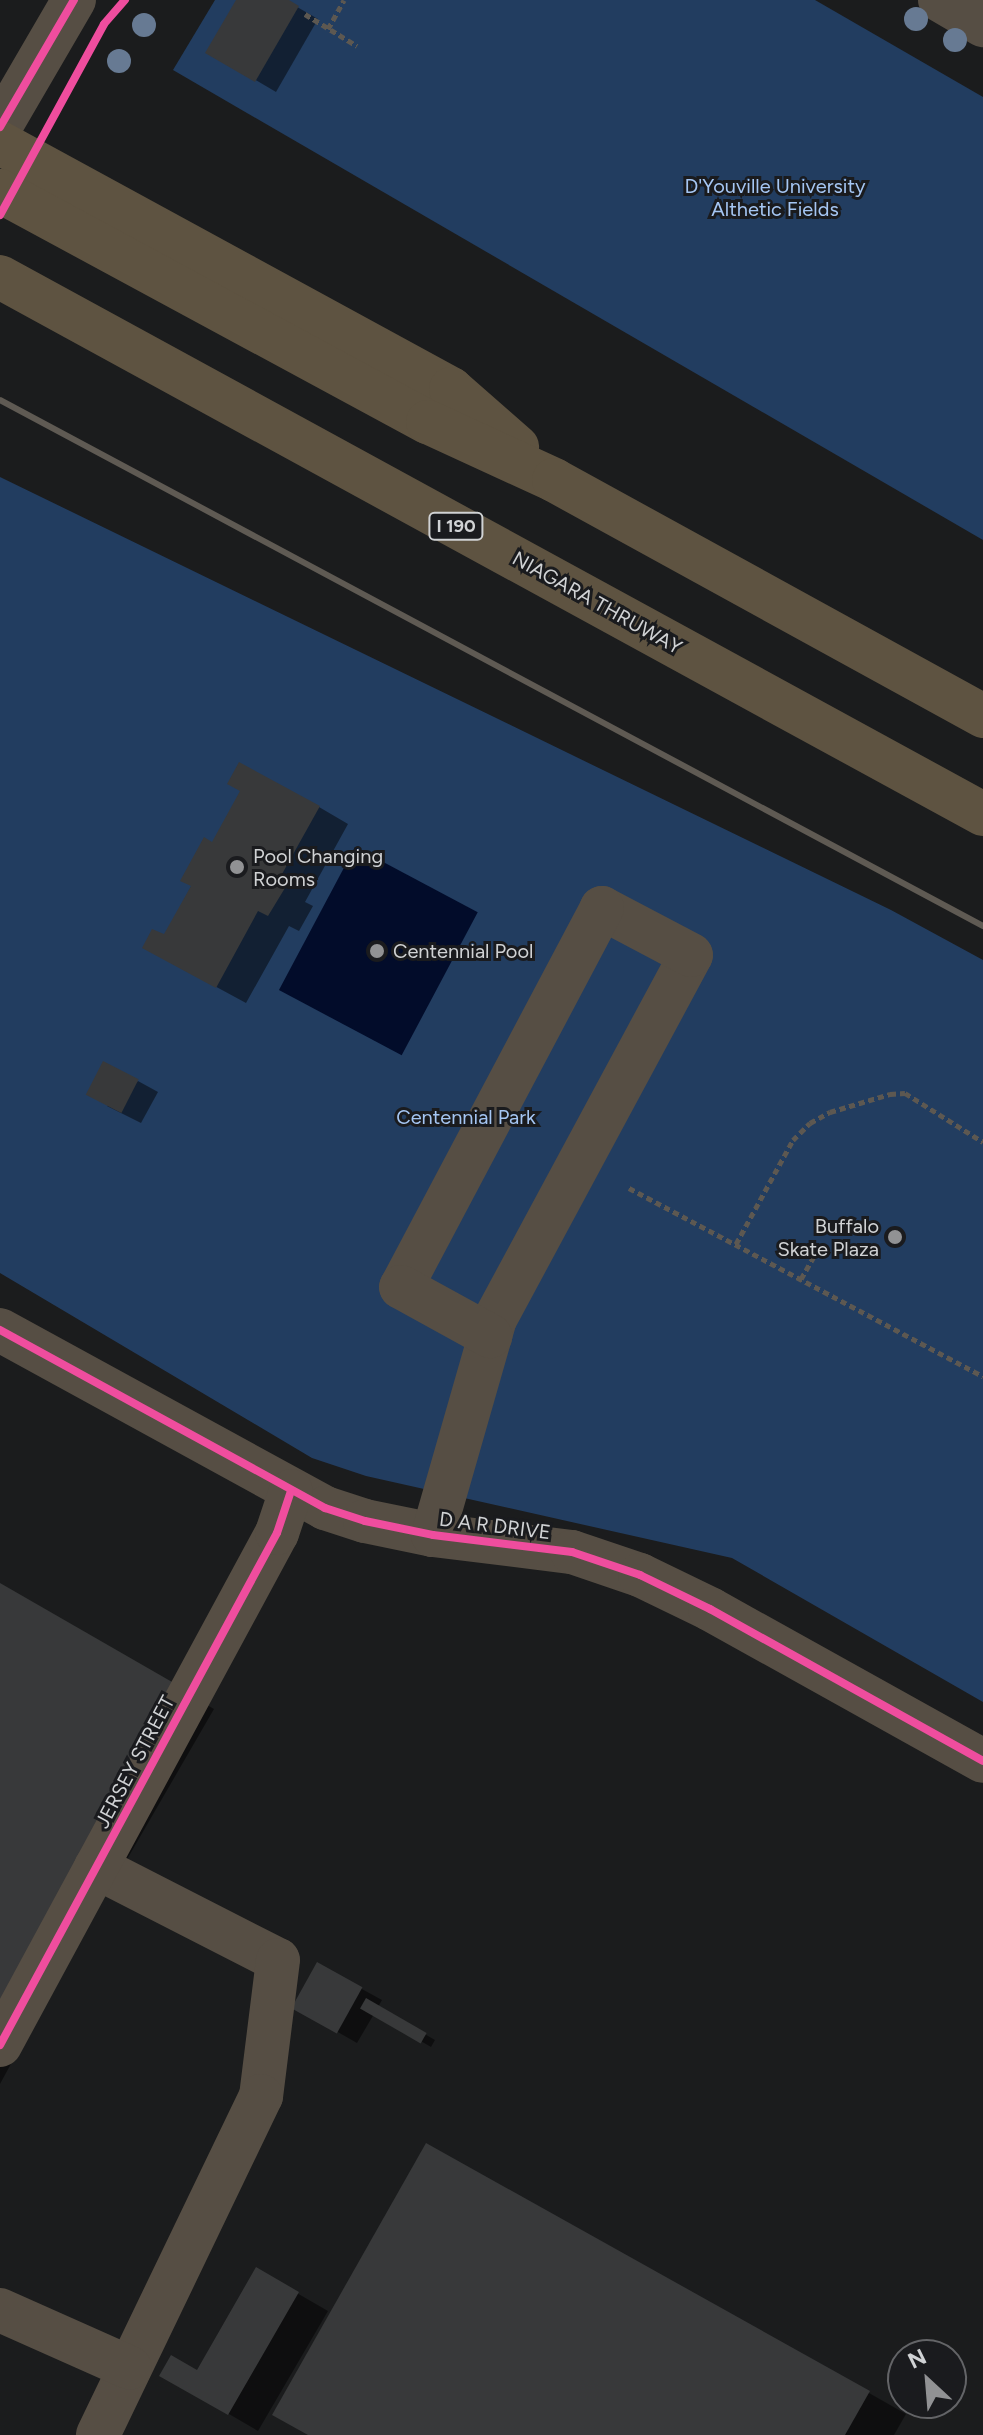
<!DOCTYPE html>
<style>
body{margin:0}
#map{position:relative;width:983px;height:2435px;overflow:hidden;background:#1b1c1d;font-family:Figtree,sans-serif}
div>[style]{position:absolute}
.green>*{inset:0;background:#223d60}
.water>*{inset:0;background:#020c2a;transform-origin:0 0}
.shadow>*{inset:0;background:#0007}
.building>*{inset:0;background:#38393a;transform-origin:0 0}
.path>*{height:5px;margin-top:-2.5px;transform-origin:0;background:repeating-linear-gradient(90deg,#5d5851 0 6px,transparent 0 10px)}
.minor>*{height:44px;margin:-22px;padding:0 22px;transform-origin:22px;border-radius:22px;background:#564e44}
.highway>*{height:44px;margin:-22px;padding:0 22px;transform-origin:22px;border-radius:22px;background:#5e5341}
.rail>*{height:6px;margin:-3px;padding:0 3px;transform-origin:3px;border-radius:3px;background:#5f5a53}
.cycleway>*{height:8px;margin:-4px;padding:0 4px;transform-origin:4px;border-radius:4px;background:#ef4d9e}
.trees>*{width:24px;height:24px;margin:-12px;border-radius:50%;background:#677a93}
.dots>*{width:22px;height:22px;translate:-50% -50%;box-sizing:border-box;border:4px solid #1a1b1e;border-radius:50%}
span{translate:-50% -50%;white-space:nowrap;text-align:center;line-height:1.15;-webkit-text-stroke:6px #1a1b1e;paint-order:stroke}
.shield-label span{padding:2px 6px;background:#1a1b1e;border:2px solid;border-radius:6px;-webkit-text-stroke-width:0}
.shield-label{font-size:18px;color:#d0d2d4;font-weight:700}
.park-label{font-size:20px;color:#a5c6f3}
.street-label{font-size:20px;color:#d0d2d4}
.poi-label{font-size:20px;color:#d0d2d4}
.left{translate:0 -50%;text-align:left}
.right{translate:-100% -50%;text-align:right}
.north{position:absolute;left:887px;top:2339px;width:80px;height:80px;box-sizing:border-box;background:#1a1b1e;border:2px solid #636467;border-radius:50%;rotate:334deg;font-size:22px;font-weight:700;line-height:32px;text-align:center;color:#d0d2d4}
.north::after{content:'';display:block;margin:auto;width:28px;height:36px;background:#919294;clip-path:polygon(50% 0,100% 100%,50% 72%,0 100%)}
</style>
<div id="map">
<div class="green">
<div style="clip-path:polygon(215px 0,815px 0,983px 97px,983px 540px,173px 70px)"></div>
<div style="clip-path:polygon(0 477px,891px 910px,983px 960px,983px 1702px,732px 1558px,366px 1476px,312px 1458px,0 1273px)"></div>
</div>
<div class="water">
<div style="left:355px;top:847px;width:139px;height:162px;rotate:28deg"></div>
</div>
<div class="shadow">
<div style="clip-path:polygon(239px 0,285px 0,318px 19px,276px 92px,208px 52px)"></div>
<div style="clip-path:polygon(319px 807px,348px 824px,305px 902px,313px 906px,299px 931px,289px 926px,246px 1003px,174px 964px,165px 937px,213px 844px)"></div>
<div style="clip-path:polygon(138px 1081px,158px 1092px,141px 1123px,107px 1106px)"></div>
<div style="clip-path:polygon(0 1585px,214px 1709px,122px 1868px,119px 1866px,0 2084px)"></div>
<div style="clip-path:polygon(318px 1965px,382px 2000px,378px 2007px,435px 2040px,431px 2047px,374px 2014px,357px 2043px,294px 2007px)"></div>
<div style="clip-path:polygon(257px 2270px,328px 2311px,258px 2431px,162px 2375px,198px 2372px)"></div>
<div style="clip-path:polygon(869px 2393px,906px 2414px,894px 2435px,311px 2435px)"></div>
</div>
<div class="building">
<div style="clip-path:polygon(236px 0,289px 0,299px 6px,255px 82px,205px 53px)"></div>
<div style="clip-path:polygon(239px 762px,320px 806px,277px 883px,285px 888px,268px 916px,258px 911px,216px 988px,142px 948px,152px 929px,164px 934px,191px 886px,180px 881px,204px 837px,212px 842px,240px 791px,227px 784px)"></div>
<div style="left:103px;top:1061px;width:40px;height:38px;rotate:27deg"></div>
<div style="clip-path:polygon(0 1583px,186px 1690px,0 2013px)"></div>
<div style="left:317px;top:1962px;width:52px;height:53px;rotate:29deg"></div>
<div style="left:366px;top:1998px;width:70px;height:12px;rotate:30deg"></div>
<div style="clip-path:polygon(426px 2143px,870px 2391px,845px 2435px,308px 2435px,272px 2415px)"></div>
<div style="clip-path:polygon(256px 2267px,299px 2292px,228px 2415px,159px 2376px,171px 2355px,197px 2370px)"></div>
</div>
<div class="path">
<div style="left:305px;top:14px;width:61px;rotate:31.6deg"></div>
<div style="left:328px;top:29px;width:33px;rotate:-61deg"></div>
<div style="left:629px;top:1188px;width:401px;rotate:28deg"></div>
<div style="left:736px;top:1244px;width:119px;rotate:-61.3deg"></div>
<div style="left:793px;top:1140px;width:24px;rotate:-45deg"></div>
<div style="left:810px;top:1123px;width:23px;rotate:-29deg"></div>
<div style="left:830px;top:1112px;width:63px;rotate:-16.7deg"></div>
<div style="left:890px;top:1094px;width:15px;rotate:-4deg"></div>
<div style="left:905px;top:1093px;width:92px;rotate:32.1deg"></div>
<div style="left:801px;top:1279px;width:40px;rotate:-60.3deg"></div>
</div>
<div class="minor">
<div style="left:940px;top:0;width:50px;rotate:30.2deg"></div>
<div style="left:0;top:127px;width:147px;rotate:-59.8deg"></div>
<div style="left:0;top:1330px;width:371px;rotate:28.7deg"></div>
<div style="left:325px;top:1508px;width:42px;rotate:18deg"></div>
<div style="left:365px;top:1521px;width:69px;rotate:11.6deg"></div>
<div style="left:433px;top:1535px;width:140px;rotate:7deg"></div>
<div style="left:572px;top:1552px;width:72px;rotate:18.7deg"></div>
<div style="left:640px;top:1575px;width:78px;rotate:25.9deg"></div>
<div style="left:710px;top:1609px;width:312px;rotate:29.1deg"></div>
<div style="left:433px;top:1535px;width:225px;rotate:-74deg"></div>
<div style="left:495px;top:1319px;width:413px;rotate:-61.7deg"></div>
<div style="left:691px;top:955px;width:101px;rotate:-152.2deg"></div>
<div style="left:602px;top:908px;width:429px;rotate:117.9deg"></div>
<div style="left:401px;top:1287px;width:102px;rotate:28.8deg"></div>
<div style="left:96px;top:1867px;width:204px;rotate:27.1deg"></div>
<div style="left:278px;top:1960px;width:137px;rotate:97.1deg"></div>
<div style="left:261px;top:2096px;width:376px;rotate:115.7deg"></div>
<div style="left:0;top:2045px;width:582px;rotate:-61.59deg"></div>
<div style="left:277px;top:1533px;width:44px;rotate:-71.6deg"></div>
<div style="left:0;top:2310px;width:142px;rotate:24deg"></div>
</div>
<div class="highway">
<div style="left:0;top:143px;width:514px;rotate:28.61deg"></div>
<div style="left:451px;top:389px;width:88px;rotate:41.3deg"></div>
<div style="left:0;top:191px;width:486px;rotate:28.4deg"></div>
<div style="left:428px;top:422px;width:139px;rotate:24.7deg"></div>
<div style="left:554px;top:480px;width:490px;rotate:28.8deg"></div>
<div style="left:0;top:277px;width:1120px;rotate:28.65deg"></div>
</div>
<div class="rail">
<div style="left:0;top:400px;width:1115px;rotate:28.15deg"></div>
</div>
<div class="cycleway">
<div style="left:0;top:127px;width:147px;rotate:-59.8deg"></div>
<div style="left:0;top:215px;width:217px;rotate:-61.4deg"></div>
<div style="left:104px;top:24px;width:32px;rotate:-49deg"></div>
<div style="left:0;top:1330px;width:371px;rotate:28.7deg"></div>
<div style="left:325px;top:1508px;width:42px;rotate:18deg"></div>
<div style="left:365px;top:1521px;width:69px;rotate:11.6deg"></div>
<div style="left:433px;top:1535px;width:140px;rotate:7deg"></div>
<div style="left:572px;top:1552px;width:72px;rotate:18.7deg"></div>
<div style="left:640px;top:1575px;width:78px;rotate:25.9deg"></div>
<div style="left:710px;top:1609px;width:312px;rotate:29.1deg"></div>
<div style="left:0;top:2045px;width:582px;rotate:-61.59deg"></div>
<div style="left:277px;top:1533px;width:44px;rotate:-71.6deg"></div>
</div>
<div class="trees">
<div style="left:916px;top:19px"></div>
<div style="left:144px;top:25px"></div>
<div style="left:955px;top:40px"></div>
<div style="left:119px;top:61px"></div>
</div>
<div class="dots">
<div style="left:237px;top:867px;background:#919294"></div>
<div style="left:377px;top:951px;background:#919294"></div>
<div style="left:895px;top:1237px;background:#919294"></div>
</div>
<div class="shield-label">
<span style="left:456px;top:526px">I 190</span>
</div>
<div class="park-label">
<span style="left:775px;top:198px">D'Youville University<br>Althetic Fields</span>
<span style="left:466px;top:1117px">Centennial Park</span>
</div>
<div class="street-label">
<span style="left:597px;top:603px;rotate:29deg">NIAGARA THRUWAY</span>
<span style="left:495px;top:1526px;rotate:7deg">D A R DRIVE</span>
<span style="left:135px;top:1762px;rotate:-62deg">JERSEY STREET</span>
</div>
<div class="poi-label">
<span class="left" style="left:253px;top:868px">Pool Changing<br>Rooms</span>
<span class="left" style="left:393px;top:951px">Centennial Pool</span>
<span class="right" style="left:879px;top:1238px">Buffalo<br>Skate Plaza</span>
</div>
<div class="north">N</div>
</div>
